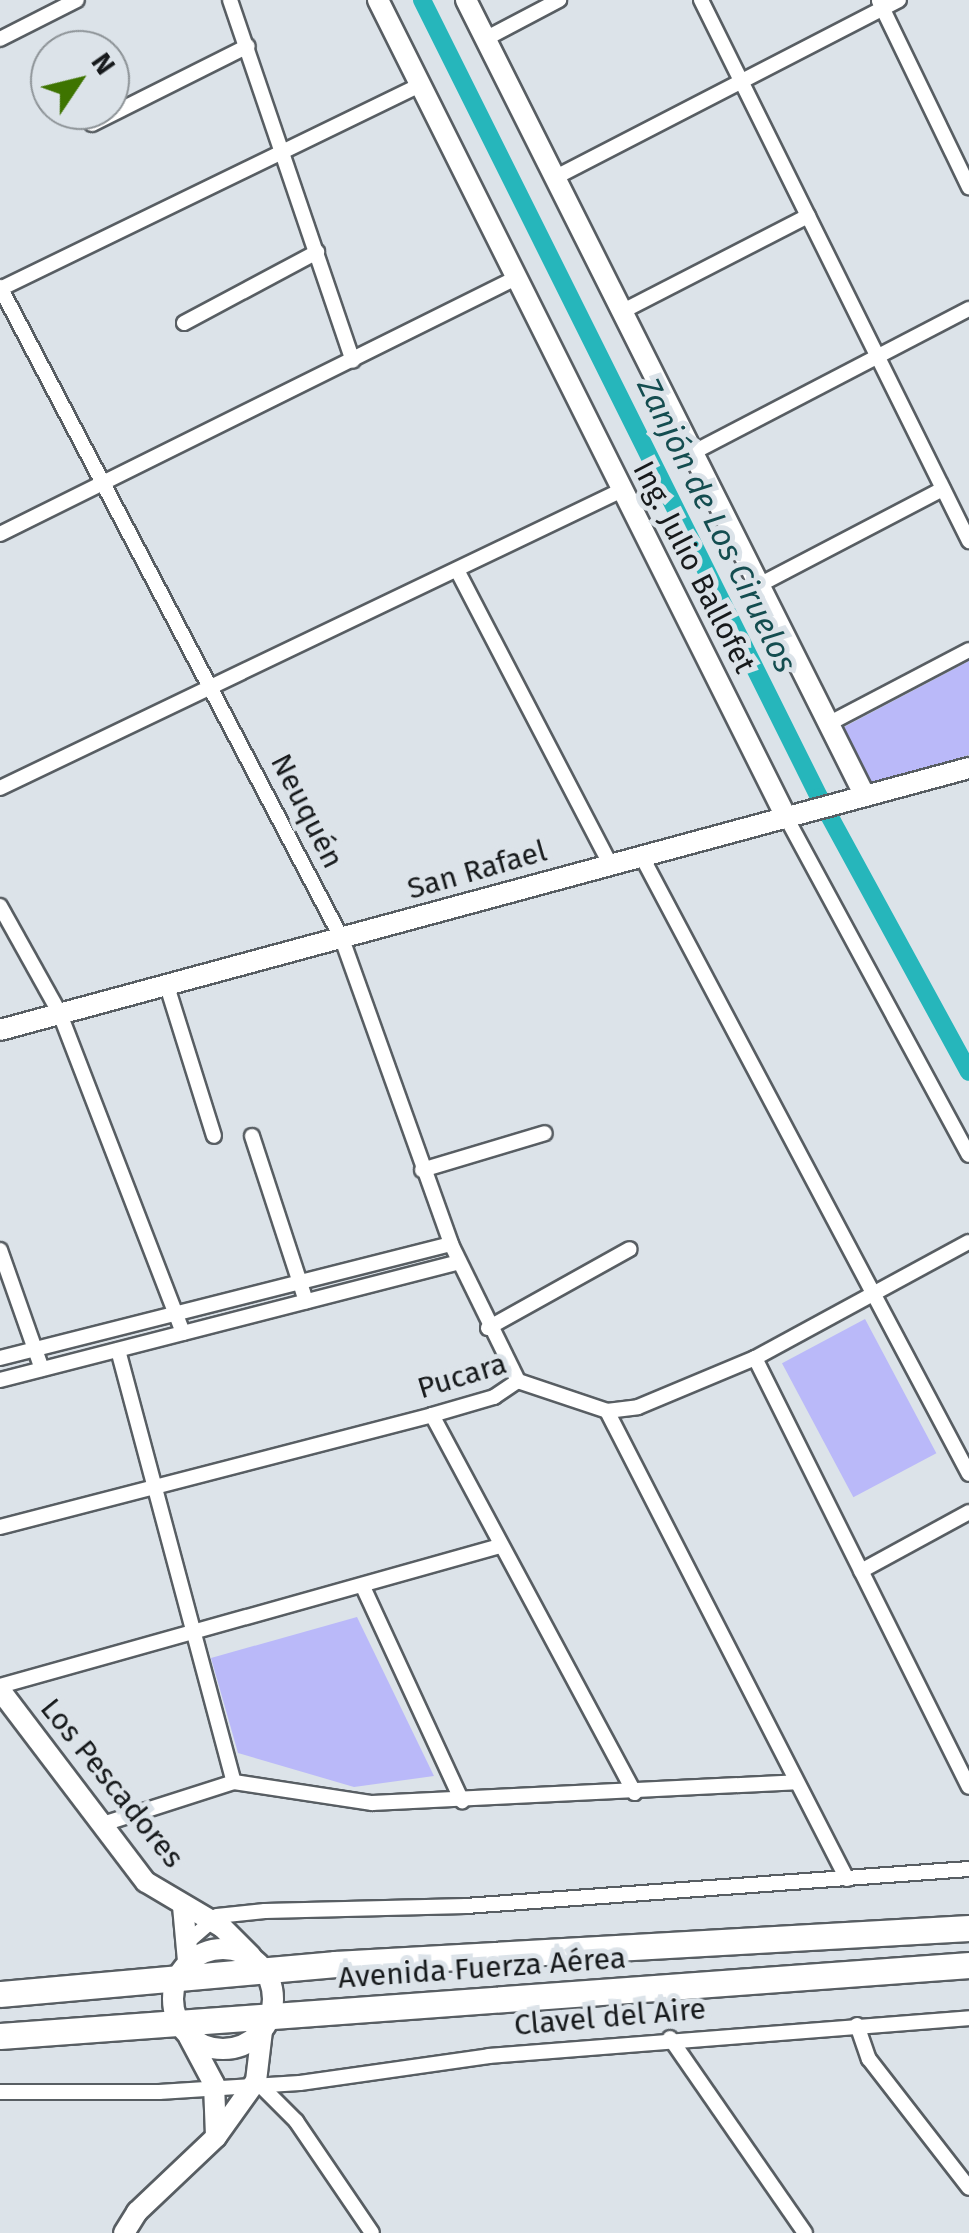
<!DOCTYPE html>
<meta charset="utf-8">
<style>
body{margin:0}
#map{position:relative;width:969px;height:2233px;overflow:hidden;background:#dce3e9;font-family:"Fira Sans",sans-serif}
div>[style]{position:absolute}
.green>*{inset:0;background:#bab9f9;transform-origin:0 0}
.canal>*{height:18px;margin:-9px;padding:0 9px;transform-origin:9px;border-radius:9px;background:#26b6bb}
.roads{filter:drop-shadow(2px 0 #585e63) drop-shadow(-2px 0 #585e63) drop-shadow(0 2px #585e63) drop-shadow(0 -2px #585e63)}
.street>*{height:14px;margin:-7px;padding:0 7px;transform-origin:7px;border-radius:7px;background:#fff}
.secondary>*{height:20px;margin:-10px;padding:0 10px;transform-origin:10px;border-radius:10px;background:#fff}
.secondary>.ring{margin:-10px;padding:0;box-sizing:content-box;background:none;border:20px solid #fff;border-radius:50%}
.highway>*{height:25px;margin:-12.5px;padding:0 12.5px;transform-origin:12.5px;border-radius:12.5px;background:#fff}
span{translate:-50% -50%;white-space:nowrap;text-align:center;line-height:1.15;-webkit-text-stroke:10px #dce3e9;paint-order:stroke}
.street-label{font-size:30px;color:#171a1c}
.water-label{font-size:32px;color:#144d50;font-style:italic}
.north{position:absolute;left:30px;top:30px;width:100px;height:100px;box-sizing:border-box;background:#dce3e9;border:2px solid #8d9397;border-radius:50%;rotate:55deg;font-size:28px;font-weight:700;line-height:40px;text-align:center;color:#171a1c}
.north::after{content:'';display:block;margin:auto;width:35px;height:45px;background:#3e7400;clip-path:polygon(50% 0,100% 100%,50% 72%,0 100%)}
</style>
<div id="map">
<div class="green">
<div style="clip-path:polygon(969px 661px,969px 755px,872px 784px,844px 727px)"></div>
<div style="left:865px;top:1319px;width:152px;height:94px;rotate:62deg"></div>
<div style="clip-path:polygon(357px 1617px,434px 1776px,354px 1787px,238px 1753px,211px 1658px)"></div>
</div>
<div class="canal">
<div style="left:422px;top:0;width:890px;rotate:63.52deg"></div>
<div style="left:819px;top:797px;width:313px;rotate:61.4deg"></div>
</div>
<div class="roads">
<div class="street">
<div style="left:230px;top:0;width:381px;rotate:71.2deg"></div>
<div style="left:701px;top:0;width:604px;rotate:63.65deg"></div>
<div style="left:879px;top:1px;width:207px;rotate:64.2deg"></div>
<div style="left:0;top:39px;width:86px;rotate:-26.9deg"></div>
<div style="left:485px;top:39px;width:84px;rotate:-27.8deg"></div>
<div style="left:92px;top:124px;width:174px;rotate:-26.6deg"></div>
<div style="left:556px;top:177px;width:386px;rotate:-27.3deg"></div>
<div style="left:0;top:287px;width:736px;rotate:62.32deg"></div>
<div style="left:342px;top:939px;width:324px;rotate:70.3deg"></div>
<div style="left:451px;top:1244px;width:153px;rotate:63.9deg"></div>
<div style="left:0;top:289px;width:468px;rotate:-25.9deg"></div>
<div style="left:623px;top:311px;width:208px;rotate:-27.2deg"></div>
<div style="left:184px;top:323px;width:151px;rotate:-28.1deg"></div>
<div style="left:694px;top:452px;width:310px;rotate:-27.5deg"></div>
<div style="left:0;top:534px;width:578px;rotate:-26.39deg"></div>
<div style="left:457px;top:570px;width:331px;rotate:62.5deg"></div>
<div style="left:761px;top:584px;width:205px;rotate:-27.6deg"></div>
<div style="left:828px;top:724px;width:159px;rotate:-27.7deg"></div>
<div style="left:0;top:788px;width:690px;rotate:-25.6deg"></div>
<div style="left:786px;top:817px;width:384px;rotate:61.6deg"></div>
<div style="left:642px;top:857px;width:698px;rotate:62.08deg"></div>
<div style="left:0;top:906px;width:124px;rotate:60.9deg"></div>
<div style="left:60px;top:1014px;width:342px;rotate:68.9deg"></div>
<div style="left:167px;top:986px;width:157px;rotate:72.6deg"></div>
<div style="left:252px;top:1136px;width:174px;rotate:71.9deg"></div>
<div style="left:422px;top:1170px;width:128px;rotate:-16.7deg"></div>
<div style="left:0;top:1250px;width:126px;rotate:70.6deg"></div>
<div style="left:488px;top:1328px;width:162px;rotate:-29.1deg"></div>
<div style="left:118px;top:1350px;width:447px;rotate:75deg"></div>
<div style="left:0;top:1358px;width:465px;rotate:-14.2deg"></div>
<div style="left:755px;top:1358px;width:479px;rotate:63.5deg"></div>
<div style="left:0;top:1380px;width:473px;rotate:-14.4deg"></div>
<div style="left:518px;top:1381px;width:94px;rotate:18.6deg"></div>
<div style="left:607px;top:1411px;width:31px;rotate:-7deg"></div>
<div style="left:638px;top:1407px;width:127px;rotate:-22.7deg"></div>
<div style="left:755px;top:1358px;width:243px;rotate:-28.5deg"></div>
<div style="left:607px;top:1411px;width:526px;rotate:62.85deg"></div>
<div style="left:432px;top:1415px;width:429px;rotate:61.8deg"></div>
<div style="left:0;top:1527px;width:446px;rotate:-14.5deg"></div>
<div style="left:432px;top:1415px;width:65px;rotate:-16.2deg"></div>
<div style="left:494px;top:1397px;width:29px;rotate:-34deg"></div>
<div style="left:861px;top:1571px;width:123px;rotate:-28.6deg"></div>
<div style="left:364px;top:1589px;width:234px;rotate:65.2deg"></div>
<div style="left:0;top:1686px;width:519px;rotate:-15.64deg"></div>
<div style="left:103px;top:1824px;width:138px;rotate:-17.8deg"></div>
<div style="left:234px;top:1782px;width:140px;rotate:8.7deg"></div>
<div style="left:372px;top:1803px;width:425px;rotate:-2.8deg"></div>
<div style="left:191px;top:1939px;width:35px;rotate:-41deg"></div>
<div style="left:217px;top:1916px;width:48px;rotate:-5.9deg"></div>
<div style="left:265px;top:1911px;width:201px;rotate:-1.4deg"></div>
<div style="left:466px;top:1906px;width:504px;rotate:-4.21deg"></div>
<div style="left:857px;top:2025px;width:36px;rotate:71deg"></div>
<div style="left:869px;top:2059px;width:163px;rotate:52.2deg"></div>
<div style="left:670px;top:2038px;width:237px;rotate:55.3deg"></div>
<div style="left:256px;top:2081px;width:57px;rotate:45deg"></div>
<div style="left:296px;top:2121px;width:135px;rotate:55.8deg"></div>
<div style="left:0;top:2092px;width:159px"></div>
<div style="left:159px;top:2092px;width:141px;rotate:-3.7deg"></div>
<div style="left:300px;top:2083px;width:191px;rotate:-8.1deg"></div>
<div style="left:489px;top:2056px;width:482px;rotate:-4.5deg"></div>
</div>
<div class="secondary">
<div style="left:378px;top:0;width:913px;rotate:63.46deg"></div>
<div style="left:466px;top:0;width:890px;rotate:63.38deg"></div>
<div style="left:0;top:1030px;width:1004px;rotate:-15.13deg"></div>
<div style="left:0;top:1690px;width:241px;rotate:52.8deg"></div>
<div style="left:146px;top:1882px;width:88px;rotate:30.6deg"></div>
<div style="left:222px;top:1927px;width:41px;rotate:45deg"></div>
<div style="left:183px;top:1906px;width:55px;rotate:84.8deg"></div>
<div class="ring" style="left:173px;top:1949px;width:80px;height:80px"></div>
<div style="left:189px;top:2037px;width:53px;rotate:62deg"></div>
<div style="left:214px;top:2084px;width:53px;rotate:87.8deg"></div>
<div style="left:124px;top:2233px;width:25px;rotate:-58deg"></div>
<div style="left:137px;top:2212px;width:109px;rotate:-43.5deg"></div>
<div style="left:216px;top:2137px;width:69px;rotate:-54.5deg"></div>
<div style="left:256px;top:2081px;width:50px;rotate:-83.2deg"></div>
</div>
<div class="highway">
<div style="left:0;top:1994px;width:336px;rotate:-5.1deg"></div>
<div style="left:335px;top:1964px;width:635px;rotate:-3.25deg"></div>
<div style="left:0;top:2036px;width:972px;rotate:-4.19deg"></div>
</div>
</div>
<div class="street-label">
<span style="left:694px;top:567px;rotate:63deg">Ing. Julio Ballofet</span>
<span style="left:307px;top:811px;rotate:63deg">Neuquén</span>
<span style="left:477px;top:870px;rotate:-16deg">San Rafael</span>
<span style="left:462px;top:1376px;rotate:-17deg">Pucara</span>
<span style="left:112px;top:1783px;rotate:51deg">Los Pescadores</span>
<span style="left:482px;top:1968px;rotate:-4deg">Avenida Fuerza Aérea</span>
<span style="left:610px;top:2017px;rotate:-5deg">Clavel del Aire</span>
</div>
<div class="water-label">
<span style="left:717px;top:525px;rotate:64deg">Zanjón de Los Ciruelos</span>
</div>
<div class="north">N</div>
</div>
